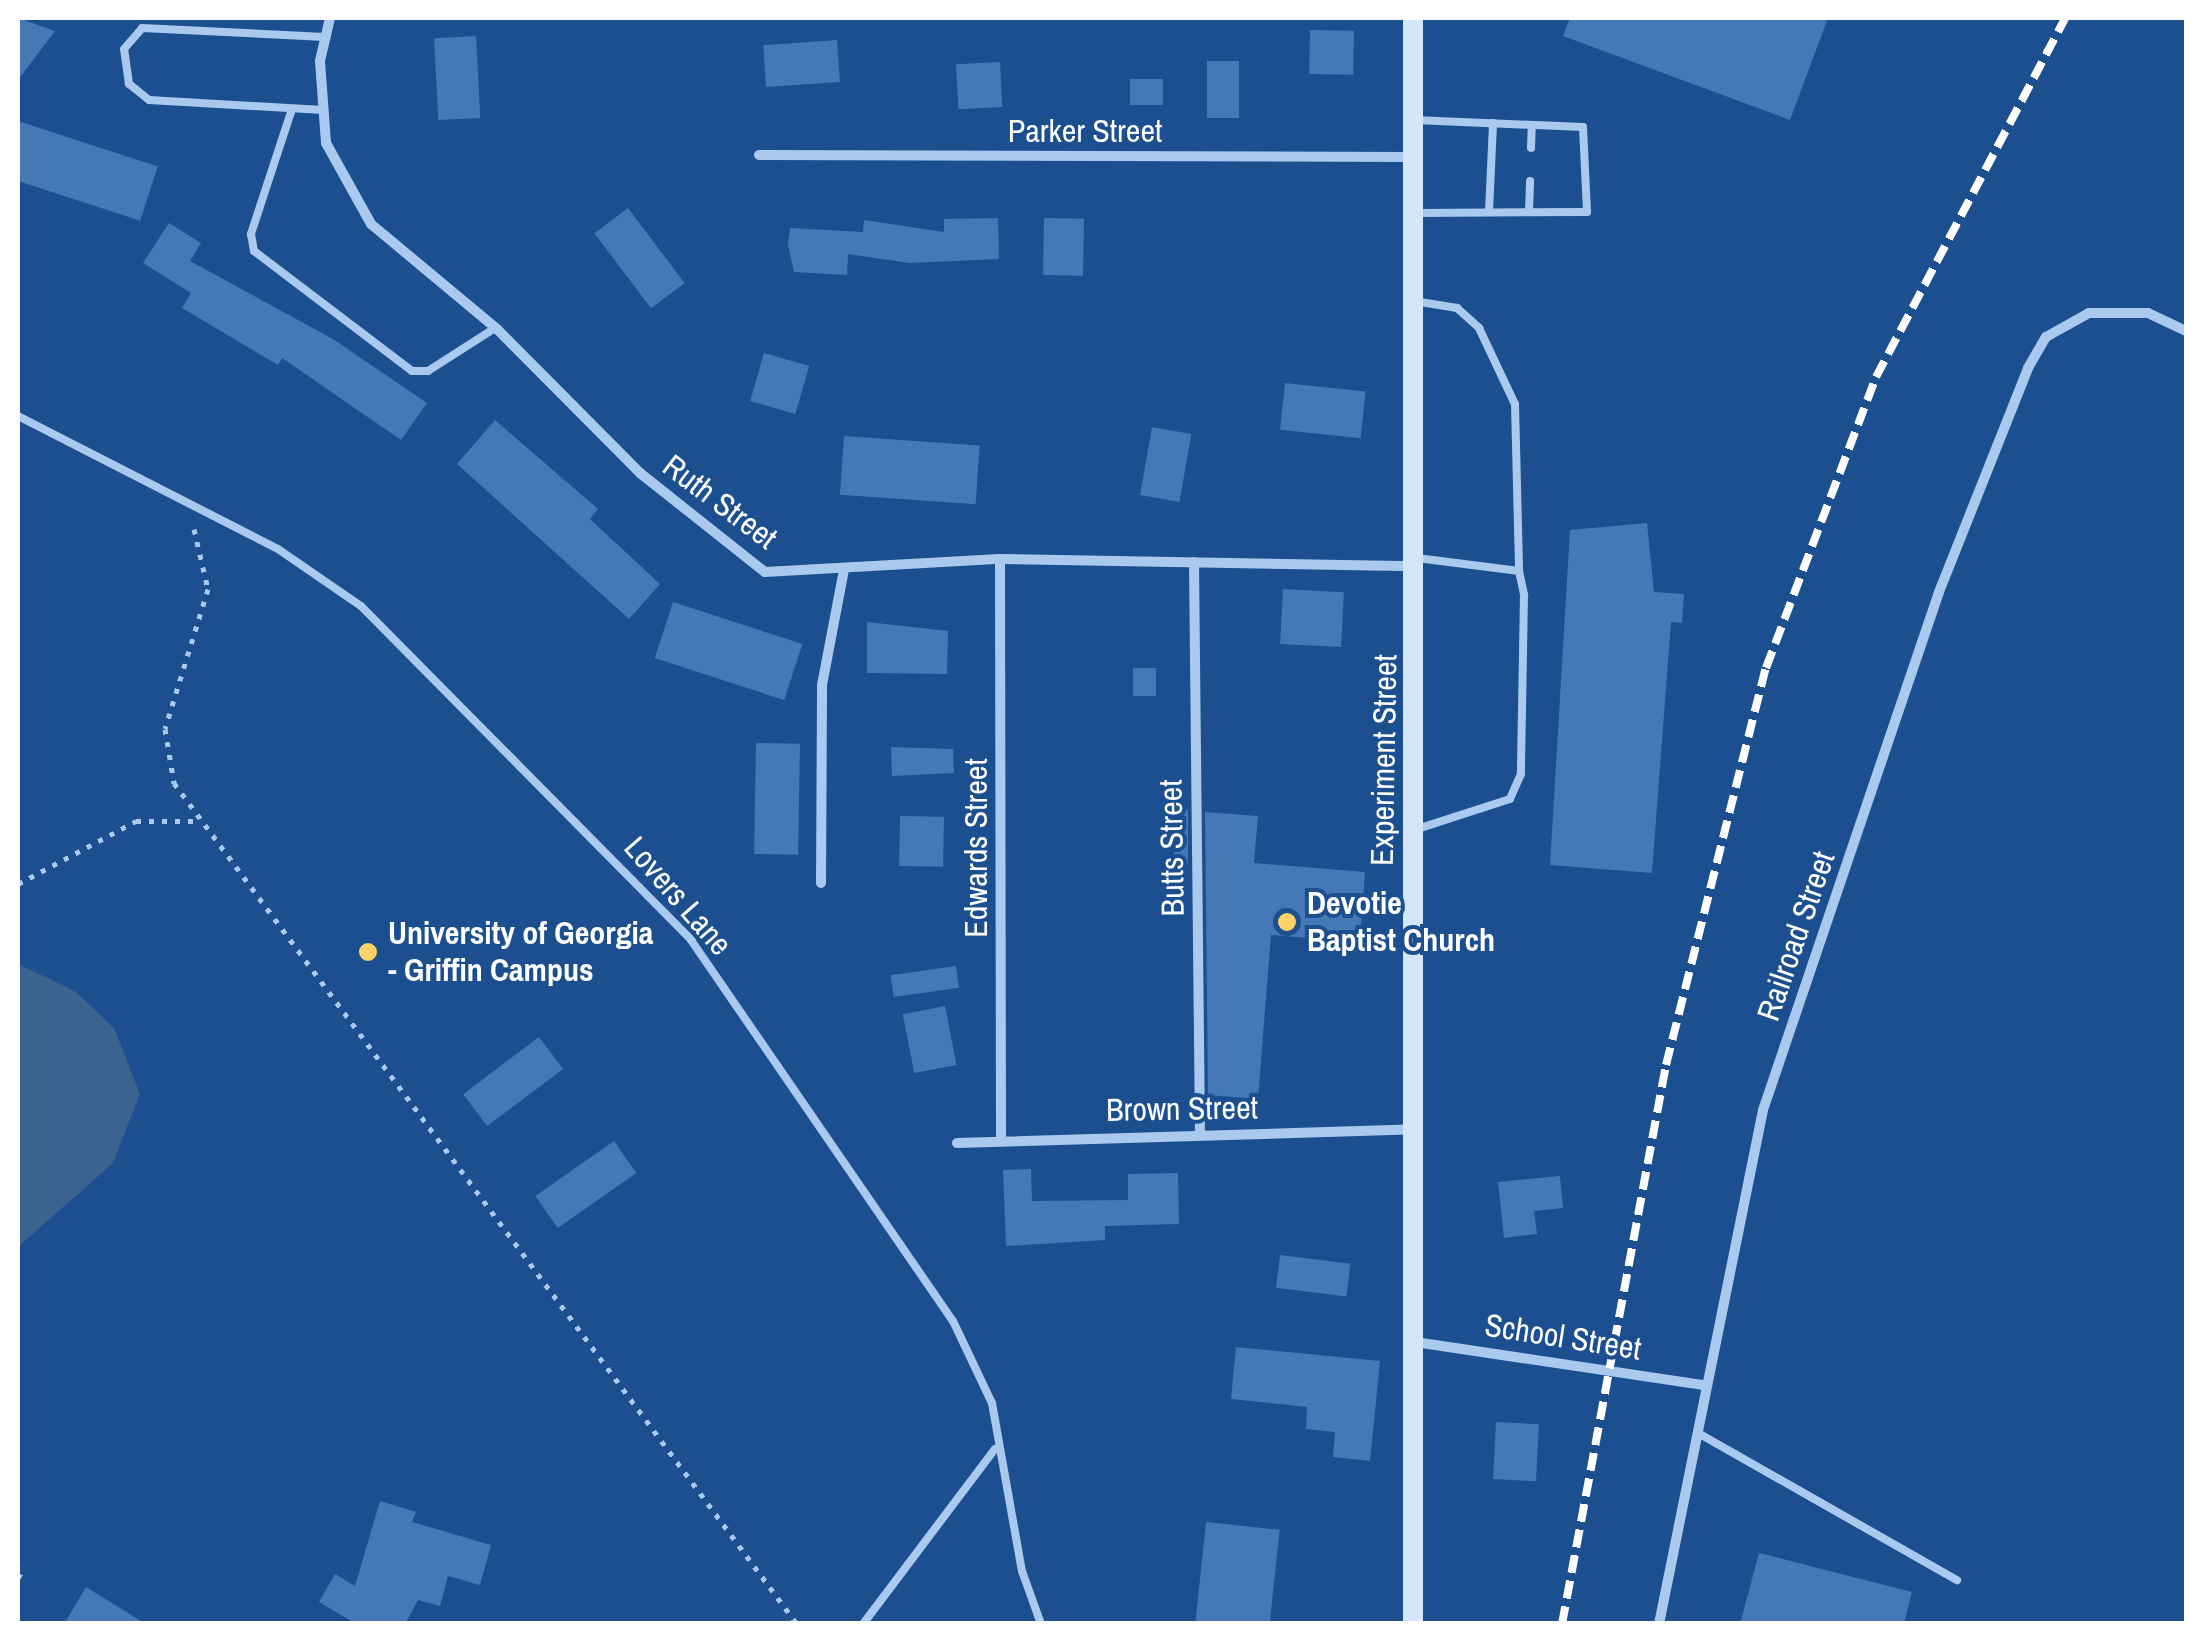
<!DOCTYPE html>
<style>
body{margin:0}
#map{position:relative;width:2204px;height:1641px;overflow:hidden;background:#1b4f8f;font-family:"Archivo Narrow",sans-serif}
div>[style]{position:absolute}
.water>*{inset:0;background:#3c6290}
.building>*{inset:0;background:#4478b7;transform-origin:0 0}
.path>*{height:5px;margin-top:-2.5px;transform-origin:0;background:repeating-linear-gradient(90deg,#a9c9ee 0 5px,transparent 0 13px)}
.service>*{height:8px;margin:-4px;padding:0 4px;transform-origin:4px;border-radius:4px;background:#a9c9ee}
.minor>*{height:10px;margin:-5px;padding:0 5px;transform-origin:5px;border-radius:5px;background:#a9c9ee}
.secondary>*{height:20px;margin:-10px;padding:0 10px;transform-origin:10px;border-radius:10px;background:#d6e6fa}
.rail>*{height:8px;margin-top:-4px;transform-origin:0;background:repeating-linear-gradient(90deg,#fff 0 18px,transparent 0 26px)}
.dots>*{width:28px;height:28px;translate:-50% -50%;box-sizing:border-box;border:5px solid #1b4f8f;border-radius:50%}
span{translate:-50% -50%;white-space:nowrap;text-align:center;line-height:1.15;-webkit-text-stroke:8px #1b4f8f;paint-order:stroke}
.street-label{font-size:32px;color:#fff}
.poi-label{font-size:32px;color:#fff;font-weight:700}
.left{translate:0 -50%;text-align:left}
.frame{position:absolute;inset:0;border:20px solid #fff;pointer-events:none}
</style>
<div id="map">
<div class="water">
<div style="clip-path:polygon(18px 964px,75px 991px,114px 1028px,140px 1094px,113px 1163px,18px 1247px)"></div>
</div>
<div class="building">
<div style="clip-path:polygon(18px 18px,55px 31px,18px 80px)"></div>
<div style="clip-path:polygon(1570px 18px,1828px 18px,1790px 120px,1563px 36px)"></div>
<div style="left:1310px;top:30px;width:44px;height:44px;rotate:1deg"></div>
<div style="left:476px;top:36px;width:82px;height:42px;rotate:87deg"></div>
<div style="left:837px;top:40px;width:42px;height:74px;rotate:86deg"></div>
<div style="left:1239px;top:61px;width:57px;height:32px;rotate:90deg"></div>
<div style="left:1000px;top:62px;width:45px;height:44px;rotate:87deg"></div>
<div style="left:1130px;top:79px;width:33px;height:26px"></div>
<div style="left:18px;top:121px;width:147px;height:57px;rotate:18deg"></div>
<div style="left:628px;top:208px;width:94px;height:42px;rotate:53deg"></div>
<div style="clip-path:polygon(998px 218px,999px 259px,909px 263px,848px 254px,847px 275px,794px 272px,788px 245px,790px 228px,863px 232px,864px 220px,944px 232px,944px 219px)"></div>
<div style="left:1044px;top:218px;width:40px;height:57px;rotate:1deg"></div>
<div style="clip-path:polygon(169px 223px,201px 243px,190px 261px,333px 339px,427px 403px,401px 440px,282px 358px,278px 365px,182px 308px,191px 293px,143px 263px)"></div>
<div style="left:764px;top:353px;width:47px;height:50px;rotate:16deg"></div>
<div style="left:1285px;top:383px;width:81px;height:47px;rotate:6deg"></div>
<div style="clip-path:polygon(495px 420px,598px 509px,590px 519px,660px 584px,629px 619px,457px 464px)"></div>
<div style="left:1152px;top:427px;width:40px;height:69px;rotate:10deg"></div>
<div style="left:844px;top:436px;width:136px;height:59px;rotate:4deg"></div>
<div style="clip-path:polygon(1647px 523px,1654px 592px,1684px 594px,1682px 623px,1671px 622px,1652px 873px,1550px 865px,1570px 530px)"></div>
<div style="left:1283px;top:589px;width:61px;height:55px;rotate:3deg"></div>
<div style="left:673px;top:602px;width:136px;height:59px;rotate:18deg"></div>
<div style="clip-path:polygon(867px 622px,948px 631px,947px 674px,867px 673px)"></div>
<div style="left:1133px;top:668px;width:23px;height:28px"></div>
<div style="left:756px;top:743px;width:44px;height:111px;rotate:1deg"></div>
<div style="clip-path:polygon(891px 747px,953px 749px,954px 773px,892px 776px)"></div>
<div style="clip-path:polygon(1177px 809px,1188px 810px,1188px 864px,1173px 863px)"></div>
<div style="clip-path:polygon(1205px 812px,1258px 816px,1254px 863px,1365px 872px,1360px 942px,1271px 935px,1258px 1099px,1208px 1095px)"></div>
<div style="left:900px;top:816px;width:44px;height:50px;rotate:1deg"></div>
<div style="left:956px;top:966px;width:22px;height:66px;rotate:82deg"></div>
<div style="left:945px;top:1006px;width:60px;height:43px;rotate:79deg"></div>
<div style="left:539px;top:1037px;width:40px;height:95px;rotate:53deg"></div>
<div style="left:614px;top:1141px;width:39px;height:96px;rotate:55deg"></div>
<div style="clip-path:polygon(1031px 1169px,1032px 1201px,1128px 1200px,1128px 1174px,1178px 1173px,1179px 1224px,1105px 1226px,1105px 1240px,1006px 1246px,1003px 1170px)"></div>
<div style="clip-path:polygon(1560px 1176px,1563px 1208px,1534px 1211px,1537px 1234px,1504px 1238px,1498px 1182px)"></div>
<div style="left:1280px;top:1255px;width:71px;height:33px;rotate:7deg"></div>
<div style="clip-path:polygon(1236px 1347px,1380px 1361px,1370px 1461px,1333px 1457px,1335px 1432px,1306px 1429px,1307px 1407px,1231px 1399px)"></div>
<div style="left:1496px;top:1422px;width:43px;height:57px;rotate:3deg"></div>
<div style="clip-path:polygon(380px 1501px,416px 1512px,412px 1522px,491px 1545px,480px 1585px,448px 1576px,440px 1606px,418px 1600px,405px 1624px,356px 1624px,319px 1602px,335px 1574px,355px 1586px)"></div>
<div style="left:1206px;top:1522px;width:74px;height:102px;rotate:6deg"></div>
<div style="clip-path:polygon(1759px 1553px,1912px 1592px,1904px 1624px,1740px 1624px)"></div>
<div style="clip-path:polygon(86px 1587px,146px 1624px,64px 1624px)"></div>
</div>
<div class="path">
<div style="left:194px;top:529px;width:62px;rotate:76.9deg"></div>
<div style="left:208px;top:589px;width:146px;rotate:107.1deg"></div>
<div style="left:165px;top:729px;width:55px;rotate:80.5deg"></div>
<div style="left:174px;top:783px;width:1047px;rotate:53.47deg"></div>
<div style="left:18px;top:884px;width:134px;rotate:-28.1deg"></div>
<div style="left:136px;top:821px;width:63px"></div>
<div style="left:18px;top:1578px;width:13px;rotate:-58deg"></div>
</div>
<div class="service">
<div style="left:292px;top:109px;width:132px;rotate:108.2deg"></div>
<div style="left:251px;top:234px;width:17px;rotate:80deg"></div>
<div style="left:254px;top:251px;width:198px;rotate:37.2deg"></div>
<div style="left:412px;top:371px;width:16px"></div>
<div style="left:428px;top:371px;width:80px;rotate:-32.7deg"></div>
<div style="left:323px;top:110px;width:174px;rotate:-176.7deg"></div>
<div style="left:149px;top:100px;width:26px;rotate:-141deg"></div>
<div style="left:129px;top:84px;width:35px;rotate:-98deg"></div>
<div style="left:124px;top:49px;width:28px;rotate:-49deg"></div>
<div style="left:142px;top:28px;width:183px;rotate:2.8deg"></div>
<div style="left:1414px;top:120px;width:169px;rotate:2.4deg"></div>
<div style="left:1583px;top:127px;width:85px;rotate:87.3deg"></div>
<div style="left:1587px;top:212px;width:171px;rotate:179.7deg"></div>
<div style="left:1531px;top:148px;width:23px;rotate:-88deg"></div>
<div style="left:1489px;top:212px;width:89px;rotate:-87.4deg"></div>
<div style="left:1529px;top:212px;width:31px;rotate:-88deg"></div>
<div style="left:1414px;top:301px;width:44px;rotate:9.2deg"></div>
<div style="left:1457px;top:308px;width:30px;rotate:42deg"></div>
<div style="left:1479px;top:328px;width:84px;rotate:64.7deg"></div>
<div style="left:1515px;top:404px;width:167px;rotate:88.6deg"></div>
<div style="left:18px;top:416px;width:292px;rotate:27.1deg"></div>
<div style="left:278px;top:549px;width:101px;rotate:34.5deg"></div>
<div style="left:361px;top:606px;width:470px;rotate:45.3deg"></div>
<div style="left:691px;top:940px;width:462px;rotate:55.5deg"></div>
<div style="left:953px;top:1321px;width:91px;rotate:64.6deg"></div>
<div style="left:992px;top:1403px;width:171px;rotate:79.9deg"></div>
<div style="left:1022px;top:1571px;width:56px;rotate:70.3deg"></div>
<div style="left:1417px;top:558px;width:103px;rotate:7.3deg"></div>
<div style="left:1519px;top:571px;width:25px;rotate:78deg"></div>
<div style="left:1524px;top:595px;width:179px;rotate:91deg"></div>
<div style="left:1521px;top:774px;width:27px;rotate:114deg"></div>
<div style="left:1510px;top:799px;width:98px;rotate:162.1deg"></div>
<div style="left:1698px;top:1433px;width:298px;rotate:29.6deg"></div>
<div style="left:863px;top:1624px;width:219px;rotate:-53deg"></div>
</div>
<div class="minor">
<div style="left:330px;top:18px;width:44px;rotate:103.1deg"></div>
<div style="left:320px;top:61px;width:82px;rotate:85.8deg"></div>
<div style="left:326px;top:143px;width:93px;rotate:60.9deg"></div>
<div style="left:371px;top:224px;width:165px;rotate:39.8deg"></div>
<div style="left:498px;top:330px;width:202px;rotate:45.2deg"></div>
<div style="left:640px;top:473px;width:159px;rotate:38.4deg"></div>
<div style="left:765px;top:572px;width:235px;rotate:-3.2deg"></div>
<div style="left:1000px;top:559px;width:416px;rotate:1deg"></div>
<div style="left:759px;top:155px;width:651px;rotate:0.18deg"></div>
<div style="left:1000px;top:559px;width:578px;rotate:89.9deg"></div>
<div style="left:1194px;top:562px;width:572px;rotate:89.4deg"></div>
<div style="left:821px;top:883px;width:198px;rotate:-89.7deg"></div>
<div style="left:822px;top:685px;width:117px;rotate:-79.2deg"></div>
<div style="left:957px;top:1143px;width:451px;rotate:-1.7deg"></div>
<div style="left:1415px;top:1342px;width:292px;rotate:8.5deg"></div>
<div style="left:1659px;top:1624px;width:524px;rotate:-78.56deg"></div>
<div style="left:1763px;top:1110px;width:547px;rotate:-71.23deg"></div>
<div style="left:1939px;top:592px;width:241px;rotate:-68.3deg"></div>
<div style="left:2028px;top:368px;width:36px;rotate:-60deg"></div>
<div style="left:2046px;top:337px;width:49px;rotate:-29.2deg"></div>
<div style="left:2089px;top:313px;width:59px"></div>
<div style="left:2148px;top:313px;width:42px;rotate:25.3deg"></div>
</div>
<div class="secondary">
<div style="left:1413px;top:1624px;width:1606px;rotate:-90deg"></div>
</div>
<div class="rail">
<div style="left:1562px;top:1624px;width:569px;rotate:-79.46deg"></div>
<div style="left:1666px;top:1065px;width:409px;rotate:-75.9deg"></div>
<div style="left:1766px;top:668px;width:311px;rotate:-69.3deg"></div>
<div style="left:1876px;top:377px;width:406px;rotate:-62.2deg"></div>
</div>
<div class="dots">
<div style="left:1287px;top:922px;background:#ffd166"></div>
<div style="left:368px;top:952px;background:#ffd166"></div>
</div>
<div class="street-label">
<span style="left:1085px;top:131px">Parker Street</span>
<span style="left:720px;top:502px;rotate:37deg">Ruth Street</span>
<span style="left:1384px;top:760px;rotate:-89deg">Experiment Street</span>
<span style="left:976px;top:848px;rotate:-90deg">Edwards Street</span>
<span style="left:1172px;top:848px;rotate:-91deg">Butts Street</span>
<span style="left:678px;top:896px;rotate:49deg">Lovers Lane</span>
<span style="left:1796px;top:936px;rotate:-71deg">Railroad Street</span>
<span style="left:1182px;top:1109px;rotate:-1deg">Brown Street</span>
<span style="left:1563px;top:1337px;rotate:9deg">School Street</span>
</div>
<div class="poi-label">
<span class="left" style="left:1307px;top:922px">Devotie<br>Baptist Church</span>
<span class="left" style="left:388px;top:952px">University of Georgia<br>- Griffin Campus</span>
</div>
<div class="frame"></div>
</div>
